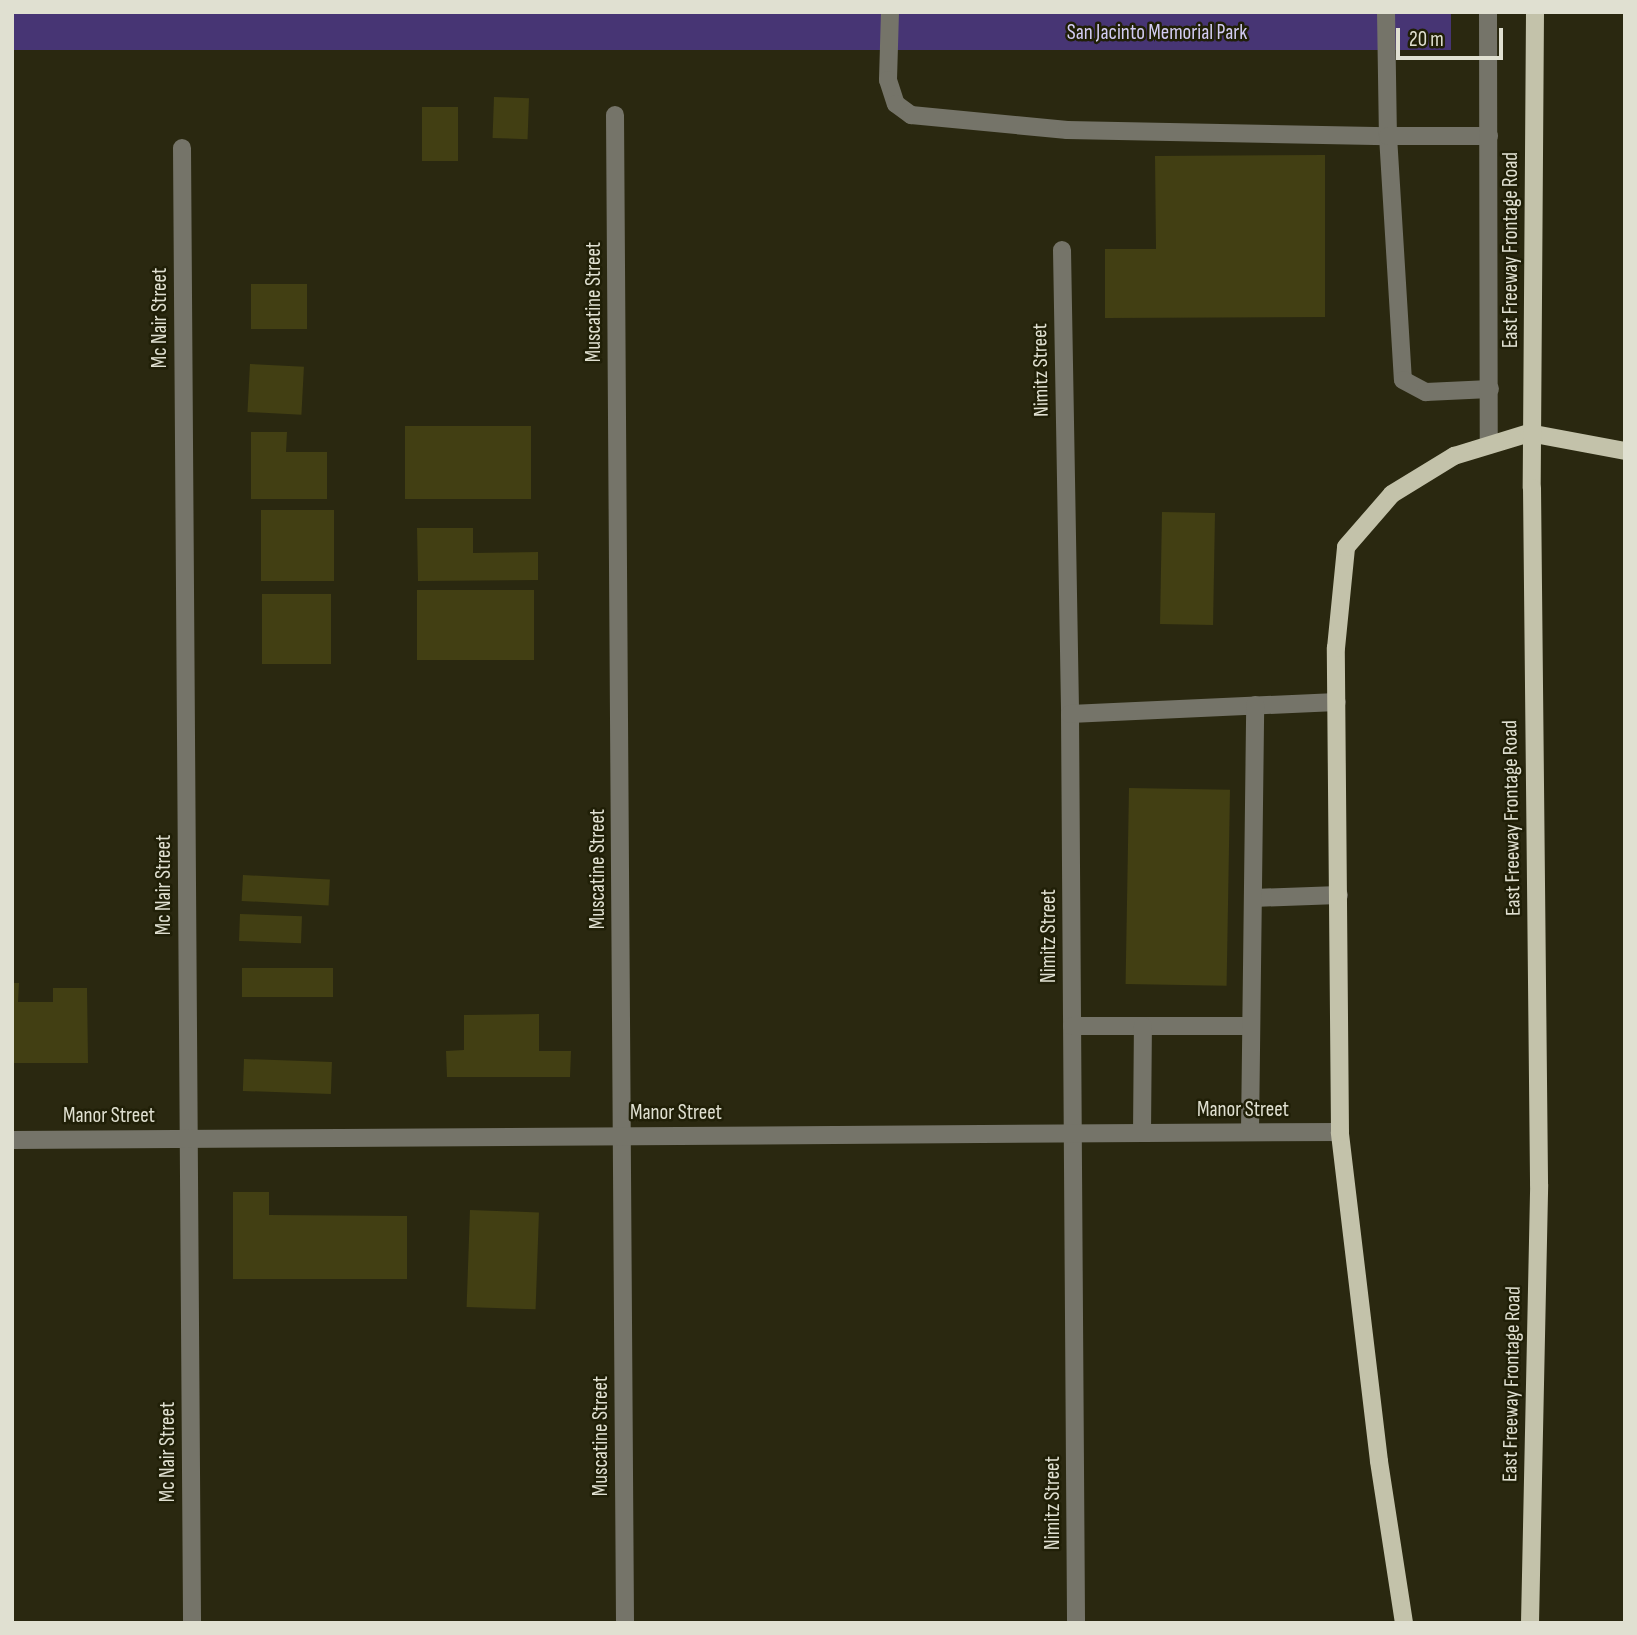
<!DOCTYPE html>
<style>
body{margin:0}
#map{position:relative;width:1637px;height:1635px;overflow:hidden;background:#2a2810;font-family:"Sofia Sans Condensed",sans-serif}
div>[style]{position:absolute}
.green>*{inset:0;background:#473574;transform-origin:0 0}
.building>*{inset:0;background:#423f13;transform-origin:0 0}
.minor>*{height:18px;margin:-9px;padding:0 9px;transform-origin:9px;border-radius:9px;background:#757469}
.major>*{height:18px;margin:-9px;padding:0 9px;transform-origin:9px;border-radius:9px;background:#c3c2aa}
.major-bridge>*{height:18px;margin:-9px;padding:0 9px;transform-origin:9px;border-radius:9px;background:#c3c2aa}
span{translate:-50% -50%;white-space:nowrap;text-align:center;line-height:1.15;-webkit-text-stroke:5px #201f07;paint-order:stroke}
.park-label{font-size:21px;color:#d3ccf3}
.street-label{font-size:21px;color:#e0e0d1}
.frame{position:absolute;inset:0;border:14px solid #e0e0d1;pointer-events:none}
.scale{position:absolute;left:1396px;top:28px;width:107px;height:32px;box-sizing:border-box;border:4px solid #e0e0d1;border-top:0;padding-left:9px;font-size:21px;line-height:24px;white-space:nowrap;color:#e0e0d1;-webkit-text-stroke:5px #201f07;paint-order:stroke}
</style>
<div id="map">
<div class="green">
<div style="left:12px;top:12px;width:1439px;height:38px"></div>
</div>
<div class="building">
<div style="left:494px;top:97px;width:35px;height:41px;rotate:2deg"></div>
<div style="left:422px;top:107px;width:36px;height:54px"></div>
<div style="clip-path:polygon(1325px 155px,1325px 317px,1105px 318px,1105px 249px,1156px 249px,1155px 156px)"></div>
<div style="left:251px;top:284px;width:56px;height:45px"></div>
<div style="left:250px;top:364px;width:54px;height:48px;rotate:3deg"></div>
<div style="left:405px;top:426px;width:126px;height:73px"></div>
<div style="clip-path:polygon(251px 432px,287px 432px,286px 452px,327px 452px,327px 499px,251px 499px)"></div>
<div style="left:261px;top:510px;width:73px;height:71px"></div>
<div style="left:1162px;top:512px;width:53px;height:112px;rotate:1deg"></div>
<div style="clip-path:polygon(417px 528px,473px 528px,473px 553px,538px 552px,538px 580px,418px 581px)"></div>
<div style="left:534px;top:590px;width:70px;height:117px;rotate:90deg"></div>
<div style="left:262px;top:594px;width:69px;height:70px"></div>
<div style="left:1129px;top:788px;width:101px;height:196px;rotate:1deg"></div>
<div style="left:243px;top:875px;width:87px;height:26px;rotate:3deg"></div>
<div style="left:240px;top:914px;width:62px;height:27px;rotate:2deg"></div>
<div style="left:333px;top:968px;width:29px;height:91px;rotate:90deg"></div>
<div style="clip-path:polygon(12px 983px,19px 983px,18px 1002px,53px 1002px,53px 988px,87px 988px,88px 1063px,12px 1063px)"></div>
<div style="clip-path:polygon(539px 1014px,539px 1051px,571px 1051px,570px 1077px,447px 1077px,446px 1051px,464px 1050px,464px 1015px)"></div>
<div style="left:244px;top:1059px;width:88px;height:32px;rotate:2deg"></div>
<div style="clip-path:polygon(233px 1192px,269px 1192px,269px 1215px,407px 1216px,407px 1279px,233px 1279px)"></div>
<div style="left:470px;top:1210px;width:69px;height:97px;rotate:2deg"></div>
</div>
<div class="minor">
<div style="left:890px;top:12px;width:68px;rotate:91.7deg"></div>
<div style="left:888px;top:80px;width:25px;rotate:72deg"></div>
<div style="left:896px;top:104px;width:19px;rotate:36deg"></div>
<div style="left:911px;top:115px;width:157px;rotate:5.5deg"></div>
<div style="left:1067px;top:130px;width:321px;rotate:1.1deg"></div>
<div style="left:1388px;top:136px;width:244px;rotate:86.5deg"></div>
<div style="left:1403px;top:380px;width:26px;rotate:28deg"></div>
<div style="left:1426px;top:392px;width:64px;rotate:-2.7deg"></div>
<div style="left:1386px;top:12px;width:124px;rotate:89.1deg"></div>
<div style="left:1388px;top:136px;width:101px"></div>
<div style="left:1488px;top:12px;width:433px;rotate:89.9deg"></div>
<div style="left:615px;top:115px;width:1508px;rotate:89.62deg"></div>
<div style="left:182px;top:148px;width:1475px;rotate:89.61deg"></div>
<div style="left:1062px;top:250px;width:464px;rotate:89deg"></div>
<div style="left:1070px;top:714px;width:909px;rotate:89.62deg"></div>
<div style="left:1070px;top:714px;width:267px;rotate:-2.6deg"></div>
<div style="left:1253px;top:898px;width:86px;rotate:-2deg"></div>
<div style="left:1072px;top:1026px;width:179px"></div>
<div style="left:1250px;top:1132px;width:427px;rotate:-89.3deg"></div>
<div style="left:1142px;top:1133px;width:107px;rotate:-89.5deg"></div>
<div style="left:12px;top:1140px;width:1328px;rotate:-0.35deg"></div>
</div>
<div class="major">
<div style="left:1404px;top:1623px;width:164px;rotate:-98.8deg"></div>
<div style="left:1379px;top:1461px;width:331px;rotate:-96.8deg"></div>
<div style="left:1340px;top:1132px;width:484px;rotate:-90.5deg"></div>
<div style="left:1336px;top:648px;width:101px;rotate:-84.3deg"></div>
<div style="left:1346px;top:547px;width:70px;rotate:-49deg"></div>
<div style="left:1392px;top:494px;width:73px;rotate:-31.5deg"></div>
<div style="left:1454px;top:456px;width:78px;rotate:-17deg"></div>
<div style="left:1529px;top:433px;width:98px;rotate:10.6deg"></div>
<div style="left:1530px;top:1623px;width:438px;rotate:-88.8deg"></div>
</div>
<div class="major-bridge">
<div style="left:1535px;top:12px;width:476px;rotate:90.4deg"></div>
<div style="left:1532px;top:488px;width:697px;rotate:89.42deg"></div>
</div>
<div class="park-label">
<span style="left:1157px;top:33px">San Jacinto Memorial Park</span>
</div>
<div class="street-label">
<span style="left:1511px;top:250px;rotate:-90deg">East Freeway Frontage Road</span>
<span style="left:594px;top:302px;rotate:-90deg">Muscatine Street</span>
<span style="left:160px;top:318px;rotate:-90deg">Mc Nair Street</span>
<span style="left:1041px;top:370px;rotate:-91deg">Nimitz Street</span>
<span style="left:1512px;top:818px;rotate:-91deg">East Freeway Frontage Road</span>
<span style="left:598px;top:869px;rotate:-90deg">Muscatine Street</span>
<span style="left:164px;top:885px;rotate:-90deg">Mc Nair Street</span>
<span style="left:1049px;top:936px;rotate:-90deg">Nimitz Street</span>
<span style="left:1243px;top:1110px">Manor Street</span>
<span style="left:676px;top:1113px">Manor Street</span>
<span style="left:109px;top:1116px">Manor Street</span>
<span style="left:1512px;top:1384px;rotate:-89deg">East Freeway Frontage Road</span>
<span style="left:601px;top:1436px;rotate:-90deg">Muscatine Street</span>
<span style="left:168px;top:1452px;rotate:-90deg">Mc Nair Street</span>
<span style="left:1053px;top:1503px;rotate:-90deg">Nimitz Street</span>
</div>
<div class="frame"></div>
<div class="scale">20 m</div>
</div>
